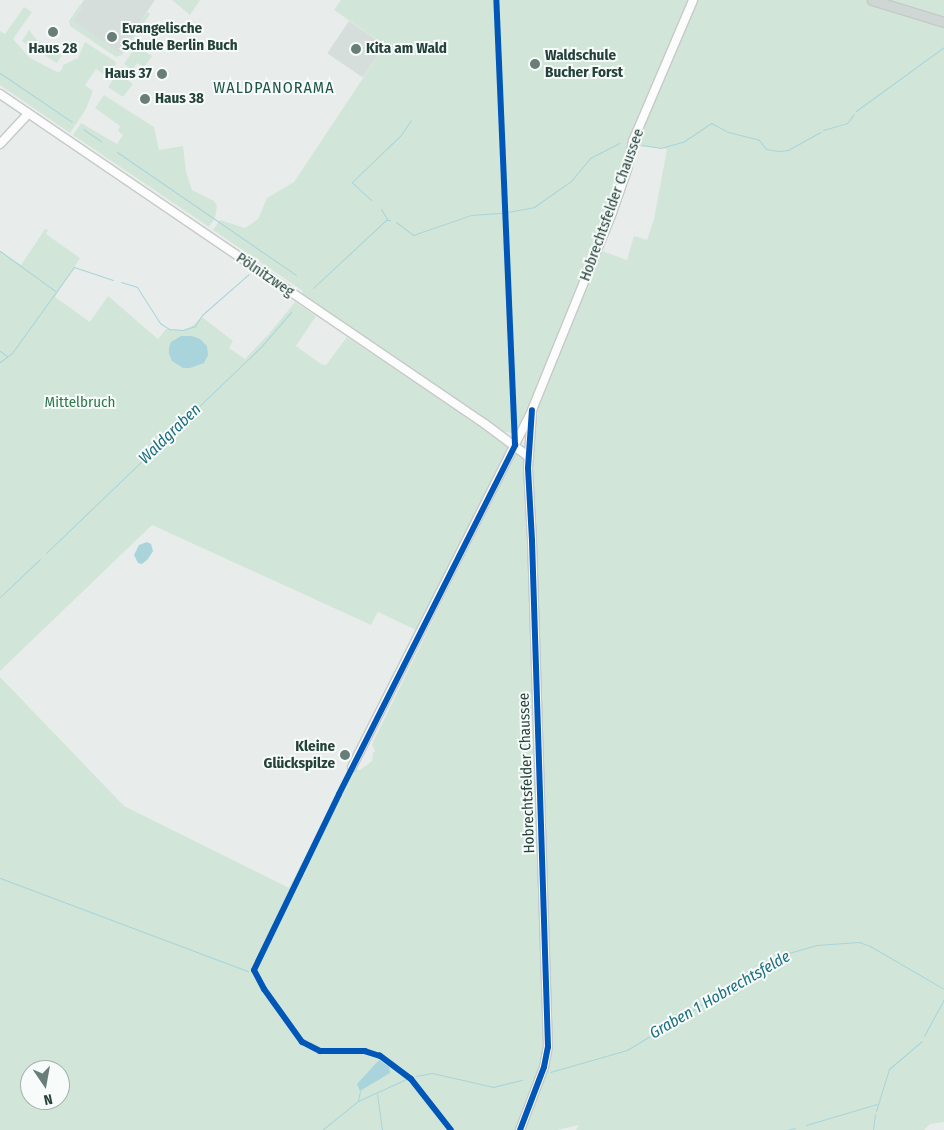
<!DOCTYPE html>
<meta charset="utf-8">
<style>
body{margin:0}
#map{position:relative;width:944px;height:1130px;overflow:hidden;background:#e8edeb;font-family:"Fira Sans Condensed",sans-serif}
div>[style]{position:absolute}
.built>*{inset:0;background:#d6dedb;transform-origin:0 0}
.green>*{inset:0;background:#d1e6d8}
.water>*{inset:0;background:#a9d4db}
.stream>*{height:1px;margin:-0.5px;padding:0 0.5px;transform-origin:0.5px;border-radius:0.5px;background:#a9d4db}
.roads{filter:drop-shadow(1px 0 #c5cac8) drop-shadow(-1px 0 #c5cac8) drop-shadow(0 1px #c5cac8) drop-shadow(0 -1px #c5cac8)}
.minor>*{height:8px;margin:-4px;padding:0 4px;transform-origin:4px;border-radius:4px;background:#fcfcfc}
.major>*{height:9px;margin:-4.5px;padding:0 4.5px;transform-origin:4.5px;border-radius:4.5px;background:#cfd7d5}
.cycleway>*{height:6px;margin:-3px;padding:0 3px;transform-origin:3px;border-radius:3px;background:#0057b8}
.dots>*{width:14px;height:14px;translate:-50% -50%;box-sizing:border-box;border:2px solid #f7fbf9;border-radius:50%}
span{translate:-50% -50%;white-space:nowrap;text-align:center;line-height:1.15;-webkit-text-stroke:4px #f7fbf9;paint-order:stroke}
.poi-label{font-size:15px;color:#24423a;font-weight:700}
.left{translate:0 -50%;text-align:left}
.right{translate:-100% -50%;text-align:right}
.street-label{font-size:15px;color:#24423a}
.park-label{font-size:15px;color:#2d7a4b}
.neighbourhood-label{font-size:16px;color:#1f5548;letter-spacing:1px}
.water-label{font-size:16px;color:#1c6f80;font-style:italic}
.north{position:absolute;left:20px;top:1060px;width:50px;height:50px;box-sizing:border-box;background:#f7fbf9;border:1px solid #a3b1ad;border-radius:50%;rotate:168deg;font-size:14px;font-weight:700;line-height:20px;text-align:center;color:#24423a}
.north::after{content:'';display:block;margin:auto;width:18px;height:22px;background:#697e78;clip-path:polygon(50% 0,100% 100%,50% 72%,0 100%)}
</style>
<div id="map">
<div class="built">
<div style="clip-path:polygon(84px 0,155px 0,119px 53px,70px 20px)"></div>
<div style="left:349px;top:21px;width:43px;height:39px;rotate:34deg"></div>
</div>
<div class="green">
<div style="clip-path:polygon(172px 0,200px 0,190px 15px)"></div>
<div style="clip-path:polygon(evenodd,341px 0,944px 0,944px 1122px,930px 1124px,924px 1130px,576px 1130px,579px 1125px,557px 1130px,0 1130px,0 677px,124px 806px,289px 888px,352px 764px,354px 769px,360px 770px,372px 761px,373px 752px,375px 752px,372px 744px,517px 449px,524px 457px,524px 469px,531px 467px,538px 410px,543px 391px,535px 391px,517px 429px,512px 433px,503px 432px,300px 295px,303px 291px,213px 230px,220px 220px,245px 228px,258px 219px,267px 198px,294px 182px,385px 45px,334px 10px,341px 0,636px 146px,667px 149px,654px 219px,647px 240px,634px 236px,627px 260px,602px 251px,625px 191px,636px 146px,341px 0,30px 1070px,60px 1070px,60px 1100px,30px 1100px,30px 1070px)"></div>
<div style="clip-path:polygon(80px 5px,83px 7px,73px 22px,119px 53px,147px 12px,150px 14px,122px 55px,116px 57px,70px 26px,69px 21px)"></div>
<div style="clip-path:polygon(24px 7px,32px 12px,13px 39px,30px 58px,57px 72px,61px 71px,63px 65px,78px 58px,85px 42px,116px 62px,115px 68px,108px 77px,96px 69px,85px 85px,93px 91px,86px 109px,70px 133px,0 85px,0 31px,5px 34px)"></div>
<div style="clip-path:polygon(29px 30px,37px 40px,47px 47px,64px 52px,57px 63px,22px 41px)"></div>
<div style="clip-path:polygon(136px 46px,152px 56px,144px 67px,137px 63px,132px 70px,124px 64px)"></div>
<div style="clip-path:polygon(122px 67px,131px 72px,126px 79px,133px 84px,123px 97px,108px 87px)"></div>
<div style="clip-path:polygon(104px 95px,154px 127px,159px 150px,183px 146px,186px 172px,192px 190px,214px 201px,217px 206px,215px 218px,209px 227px,73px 135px,81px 123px,117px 144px,123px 135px,118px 131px,120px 126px,95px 108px)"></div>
<div style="clip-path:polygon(45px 229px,48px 230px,46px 234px,80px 258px,55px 297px,90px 322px,108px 296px,158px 339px,166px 329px,183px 330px,192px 326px,202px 317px,233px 341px,229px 348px,245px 359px,268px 335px,295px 302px,316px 316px,296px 346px,321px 364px,326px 365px,347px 337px,509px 446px,418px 631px,378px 612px,371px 625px,152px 525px,0 671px,0 251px,21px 265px)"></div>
</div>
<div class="water">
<div style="clip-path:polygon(181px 336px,192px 336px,200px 339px,207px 346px,208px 355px,204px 363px,190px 368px,183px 368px,172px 361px,169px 354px,169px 347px,171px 342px)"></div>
<div style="clip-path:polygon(147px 542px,151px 544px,153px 551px,148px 559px,142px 564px,138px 563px,134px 555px,139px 545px)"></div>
<div style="clip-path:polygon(379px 1060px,389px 1067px,390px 1073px,360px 1091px,357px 1084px)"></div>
</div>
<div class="stream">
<div style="left:0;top:73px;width:87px;rotate:34.2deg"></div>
<div style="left:856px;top:111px;width:109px;rotate:-36deg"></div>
<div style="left:83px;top:129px;width:22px;rotate:34deg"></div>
<div style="left:823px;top:130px;width:25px;rotate:-16deg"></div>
<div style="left:847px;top:123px;width:11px;rotate:-52deg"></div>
<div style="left:642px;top:145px;width:18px;rotate:9deg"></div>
<div style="left:660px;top:148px;width:24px;rotate:-15deg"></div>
<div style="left:683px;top:142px;width:34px;rotate:-34deg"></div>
<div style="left:711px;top:123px;width:19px;rotate:28deg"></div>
<div style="left:728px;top:132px;width:32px;rotate:14deg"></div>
<div style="left:759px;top:140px;width:11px;rotate:52deg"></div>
<div style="left:766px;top:149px;width:13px;rotate:9deg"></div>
<div style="left:779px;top:151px;width:9px;rotate:-6deg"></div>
<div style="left:788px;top:150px;width:37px;rotate:-29deg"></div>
<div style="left:117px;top:152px;width:217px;rotate:34.5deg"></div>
<div style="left:371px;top:200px;width:26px;rotate:-137deg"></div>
<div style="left:352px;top:182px;width:68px;rotate:-43.8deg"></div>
<div style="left:401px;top:135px;width:18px;rotate:-56deg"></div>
<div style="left:381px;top:209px;width:12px;rotate:59deg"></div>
<div style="left:507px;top:212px;width:27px;rotate:-10deg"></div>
<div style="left:534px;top:207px;width:45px;rotate:-35.1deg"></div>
<div style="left:571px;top:181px;width:30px;rotate:-50deg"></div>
<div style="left:590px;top:158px;width:33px;rotate:-27deg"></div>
<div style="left:396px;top:222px;width:21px;rotate:37deg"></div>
<div style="left:413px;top:235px;width:61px;rotate:-19deg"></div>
<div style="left:471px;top:215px;width:32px;rotate:-4deg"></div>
<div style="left:0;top:251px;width:68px;rotate:36deg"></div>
<div style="left:121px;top:282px;width:17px;rotate:17deg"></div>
<div style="left:137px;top:287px;width:43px;rotate:57.4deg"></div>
<div style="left:160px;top:323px;width:11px;rotate:34deg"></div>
<div style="left:169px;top:329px;width:14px;rotate:4deg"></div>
<div style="left:183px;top:330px;width:13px;rotate:-18deg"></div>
<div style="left:195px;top:326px;width:13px;rotate:-58deg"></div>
<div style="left:202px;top:315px;width:62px;rotate:-41.1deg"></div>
<div style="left:313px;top:288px;width:100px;rotate:-43deg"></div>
<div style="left:386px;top:220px;width:4px"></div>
<div style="left:0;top:351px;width:9px;rotate:36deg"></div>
<div style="left:0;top:362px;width:15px;rotate:-37deg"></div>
<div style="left:12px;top:353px;width:106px;rotate:-54.2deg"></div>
<div style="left:74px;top:267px;width:41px;rotate:18.4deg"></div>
<div style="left:46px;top:553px;width:296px;rotate:-43.8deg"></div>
<div style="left:260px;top:348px;width:48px;rotate:-49.3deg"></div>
<div style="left:0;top:597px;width:55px;rotate:-43.5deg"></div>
<div style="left:0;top:878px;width:265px;rotate:20.6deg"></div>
<div style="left:924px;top:1036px;width:42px;rotate:-61.6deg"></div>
<div style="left:550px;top:1072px;width:80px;rotate:-15.9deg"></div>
<div style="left:627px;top:1050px;width:185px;rotate:-31.3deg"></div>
<div style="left:785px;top:954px;width:33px;rotate:-16deg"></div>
<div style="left:817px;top:945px;width:42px;rotate:-4.1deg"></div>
<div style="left:859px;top:942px;width:12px;rotate:20deg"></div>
<div style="left:870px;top:946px;width:86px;rotate:30.2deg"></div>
<div style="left:416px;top:1076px;width:16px;rotate:-11deg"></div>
<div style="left:432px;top:1073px;width:63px;rotate:12.9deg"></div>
<div style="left:493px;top:1087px;width:30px;rotate:-14deg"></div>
<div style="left:377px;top:1094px;width:36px;rotate:82deg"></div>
<div style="left:358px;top:1100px;width:9px;rotate:-77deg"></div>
<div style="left:876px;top:1111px;width:44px;rotate:-72.8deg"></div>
<div style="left:889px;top:1069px;width:43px;rotate:-40.3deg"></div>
<div style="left:806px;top:1125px;width:74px;rotate:-16.5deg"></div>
<div style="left:322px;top:1130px;width:46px;rotate:-38.9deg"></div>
<div style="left:358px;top:1101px;width:53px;rotate:-24.6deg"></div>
<div style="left:787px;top:1130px;width:8px;rotate:-14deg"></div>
<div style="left:873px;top:1130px;width:16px;rotate:-83deg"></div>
</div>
<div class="roads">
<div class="minor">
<div style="left:0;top:94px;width:587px;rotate:34.23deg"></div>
<div style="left:485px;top:424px;width:55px;rotate:36.9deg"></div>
<div style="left:0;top:144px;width:41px;rotate:-47deg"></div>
<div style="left:352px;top:767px;width:400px;rotate:-63.2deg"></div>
<div style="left:532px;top:410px;width:213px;rotate:-67.9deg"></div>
<div style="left:612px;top:213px;width:46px;rotate:-70.8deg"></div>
<div style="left:627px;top:170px;width:30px;rotate:-78deg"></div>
<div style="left:633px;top:141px;width:153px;rotate:-66.9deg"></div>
<div style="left:520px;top:1130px;width:67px;rotate:-69.1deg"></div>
<div style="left:544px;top:1067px;width:20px;rotate:-79deg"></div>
<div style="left:548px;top:1047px;width:507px;rotate:-91.81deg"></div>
<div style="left:532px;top:540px;width:72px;rotate:-93.2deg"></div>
<div style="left:528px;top:468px;width:55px;rotate:-85.8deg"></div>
</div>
<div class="major">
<div style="left:872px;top:0;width:75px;rotate:17deg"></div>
</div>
</div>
<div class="cycleway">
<div style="left:451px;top:1130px;width:65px;rotate:-128.1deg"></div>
<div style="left:411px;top:1079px;width:39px;rotate:-143deg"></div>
<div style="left:380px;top:1056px;width:16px;rotate:-162deg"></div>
<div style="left:365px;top:1051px;width:45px;rotate:180deg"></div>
<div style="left:320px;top:1051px;width:20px;rotate:-153deg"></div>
<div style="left:302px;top:1042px;width:65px;rotate:-125.6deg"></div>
<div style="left:264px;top:989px;width:21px;rotate:-118deg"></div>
<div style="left:254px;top:970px;width:195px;rotate:-64.2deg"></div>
<div style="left:339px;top:794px;width:391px;rotate:-63.2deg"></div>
<div style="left:515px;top:445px;width:445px;rotate:-92.4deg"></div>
<div style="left:520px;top:1130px;width:67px;rotate:-69.1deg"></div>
<div style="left:544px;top:1067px;width:20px;rotate:-79deg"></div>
<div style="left:548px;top:1047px;width:507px;rotate:-91.81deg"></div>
<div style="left:532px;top:540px;width:72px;rotate:-93.2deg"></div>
<div style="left:528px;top:468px;width:58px;rotate:-86.1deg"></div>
</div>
<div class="dots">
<div style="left:53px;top:32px;background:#697e78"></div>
<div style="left:112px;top:37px;background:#697e78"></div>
<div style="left:356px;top:49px;background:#697e78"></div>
<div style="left:535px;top:64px;background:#697e78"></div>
<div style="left:162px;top:74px;background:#697e78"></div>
<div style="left:145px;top:99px;background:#697e78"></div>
<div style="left:345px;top:755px;background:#697e78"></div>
</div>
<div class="poi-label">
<span class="left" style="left:122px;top:37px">Evangelische<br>Schule Berlin Buch</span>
<span style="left:53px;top:49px">Haus 28</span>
<span class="left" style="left:366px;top:49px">Kita am Wald</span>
<span class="left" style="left:545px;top:64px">Waldschule<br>Bucher Forst</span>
<span class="right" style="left:152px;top:74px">Haus 37</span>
<span class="left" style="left:155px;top:99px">Haus 38</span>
<span class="right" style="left:335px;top:755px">Kleine<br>Glückspilze</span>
</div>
<div class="street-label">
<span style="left:612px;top:205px;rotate:-70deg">Hobrechtsfelder Chaussee</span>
<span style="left:265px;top:275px;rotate:34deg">Pölnitzweg</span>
<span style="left:527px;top:773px;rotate:-92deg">Hobrechtsfelder Chaussee</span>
</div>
<div class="park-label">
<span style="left:80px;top:403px">Mittelbruch</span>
</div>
<div class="neighbourhood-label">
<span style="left:274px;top:88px">WALDPANORAMA</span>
</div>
<div class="water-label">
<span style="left:170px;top:434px;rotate:-44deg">Waldgraben</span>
<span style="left:720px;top:995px;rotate:-30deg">Graben 1 Hobrechtsfelde</span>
</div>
<div class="north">N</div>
</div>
